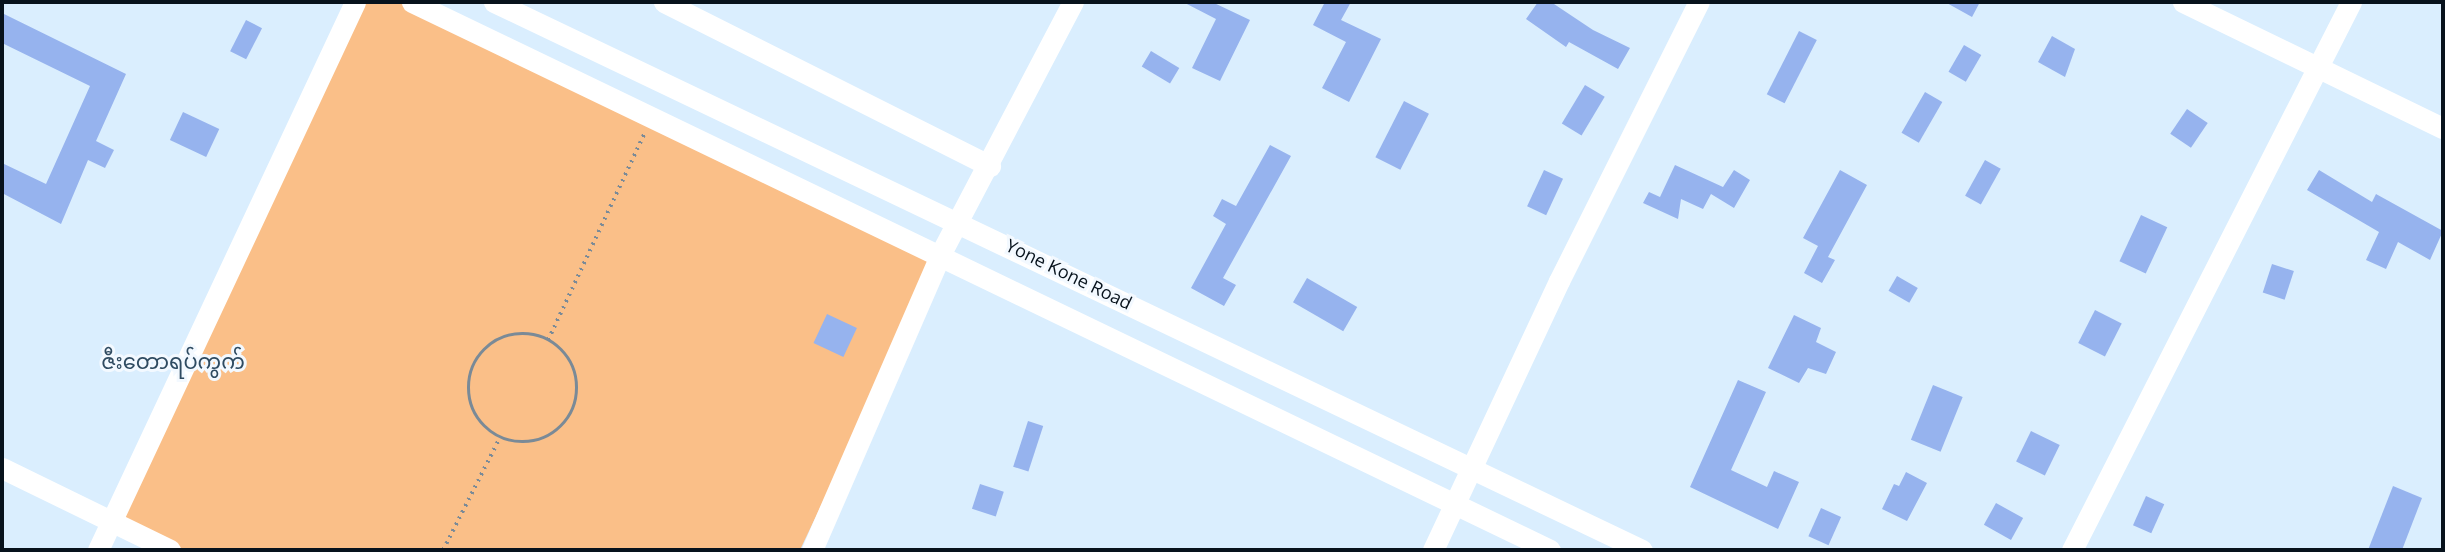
<!DOCTYPE html>
<meta charset="utf-8">
<style>
body{margin:0}
#map{position:relative;width:2445px;height:552px;overflow:hidden;background:#daeefe;font-family:"Open Sans","Noto Sans Myanmar",sans-serif}
div>[style]{position:absolute}
.green>*{inset:0;background:#fabf88}
.building>*{inset:0;background:#96b3ee;transform-origin:0 0}
.path>*{height:3.5px;margin-top:-1.75px;transform-origin:0;background:repeating-linear-gradient(90deg,#7a8a97 0 2px,transparent 0 7px)}
.path>.ring{margin:-1.75px;padding:0;box-sizing:content-box;background:none;border:3.5px solid #7a8a97;border-radius:50%}
.minor>*{height:21px;margin:-10.5px;padding:0 10.5px;transform-origin:10.5px;border-radius:10.5px;background:#fff}
span{translate:-50% -50%;white-space:nowrap;text-align:center;line-height:1.15;-webkit-text-stroke:6px #f3f9ff;paint-order:stroke}
.street-label{font-size:18px;color:#07121c}
.quarter-label{font-size:21px;color:#2f4b61}
.frame{position:absolute;inset:0;border:4px solid #07121c;pointer-events:none}
</style>
<div id="map">
<div class="green">
<div style="clip-path:polygon(355px 2px,413px 2px,940px 255px,800px 550px,170px 550px,113px 522px)"></div>
</div>
<div class="building">
<div style="clip-path:polygon(1183px 2px,1212px 2px,1250px 20px,1220px 81px,1192px 68px,1216px 19px)"></div>
<div style="clip-path:polygon(1325px 2px,1351px 2px,1341px 20px,1381px 39px,1349px 102px,1322px 88px,1346px 42px,1313px 25px)"></div>
<div style="clip-path:polygon(1538px 2px,1551px 2px,1593px 30px,1630px 48px,1618px 69px,1569px 42px,1566px 47px,1526px 19px)"></div>
<div style="clip-path:polygon(1945px 2px,1980px 2px,1972px 17px)"></div>
<div style="clip-path:polygon(2px 13px,126px 74px,96px 141px,114px 150px,105px 168px,88px 160px,61px 224px,2px 193px,2px 163px,46px 184px,90px 86px,2px 43px)"></div>
<div style="left:246px;top:20px;width:18px;height:35px;rotate:27deg"></div>
<div style="left:1799px;top:31px;width:20px;height:71px;rotate:27deg"></div>
<div style="clip-path:polygon(2052px 36px,2075px 49px,2065px 77px,2038px 62px)"></div>
<div style="left:1964px;top:45px;width:20px;height:31px;rotate:30deg"></div>
<div style="left:1151px;top:51px;width:33px;height:18px;rotate:31deg"></div>
<div style="left:1585px;top:85px;width:23px;height:45px;rotate:31deg"></div>
<div style="left:1925px;top:92px;width:20px;height:47px;rotate:30deg"></div>
<div style="left:1404px;top:101px;width:28px;height:63px;rotate:27deg"></div>
<div style="left:2187px;top:109px;width:25px;height:30px;rotate:34deg"></div>
<div style="left:183px;top:112px;width:40px;height:31px;rotate:25deg"></div>
<div style="clip-path:polygon(1270px 145px,1291px 156px,1223px 278px,1236px 285px,1224px 306px,1191px 288px,1226px 224px,1213px 216px,1222px 199px,1236px 206px)"></div>
<div style="left:1985px;top:160px;width:18px;height:41px;rotate:29deg"></div>
<div style="clip-path:polygon(1675px 165px,1723px 187px,1734px 170px,1750px 180px,1734px 208px,1711px 194px,1703px 209px,1681px 199px,1678px 219px,1643px 203px,1649px 192px,1660px 197px)"></div>
<div style="left:1544px;top:170px;width:21px;height:40px;rotate:25deg"></div>
<div style="clip-path:polygon(1840px 170px,1867px 185px,1828px 257px,1835px 260px,1822px 283px,1804px 273px,1818px 246px,1803px 238px)"></div>
<div style="clip-path:polygon(2319px 170px,2372px 202px,2376px 194px,2443px 231px,2430px 260px,2398px 242px,2386px 269px,2366px 260px,2379px 232px,2307px 190px)"></div>
<div style="left:2141px;top:215px;width:29px;height:51px;rotate:25deg"></div>
<div style="left:2272px;top:264px;width:23px;height:30px;rotate:18deg"></div>
<div style="left:1897px;top:276px;width:24px;height:17px;rotate:30deg"></div>
<div style="left:1307px;top:278px;width:58px;height:28px;rotate:30deg"></div>
<div style="left:2095px;top:310px;width:30px;height:37px;rotate:27deg"></div>
<div style="left:827px;top:314px;width:33px;height:32px;rotate:25deg"></div>
<div style="clip-path:polygon(1794px 315px,1821px 328px,1816px 342px,1836px 352px,1826px 374px,1808px 368px,1799px 383px,1768px 368px)"></div>
<div style="clip-path:polygon(1738px 380px,1766px 392px,1731px 470px,1767px 487px,1774px 471px,1799px 482px,1778px 529px,1690px 487px)"></div>
<div style="left:1933px;top:385px;width:32px;height:59px;rotate:22deg"></div>
<div style="left:1028px;top:421px;width:16px;height:48px;rotate:18deg"></div>
<div style="left:2031px;top:431px;width:32px;height:34px;rotate:26deg"></div>
<div style="clip-path:polygon(1906px 472px,1927px 483px,1907px 521px,1882px 509px,1894px 484px,1899px 486px)"></div>
<div style="left:980px;top:484px;width:25px;height:26px;rotate:18deg"></div>
<div style="clip-path:polygon(2393px 486px,2422px 498px,2402px 550px,2368px 550px)"></div>
<div style="left:2146px;top:496px;width:20px;height:32px;rotate:24deg"></div>
<div style="left:1996px;top:503px;width:31px;height:25px;rotate:29deg"></div>
<div style="left:1821px;top:508px;width:22px;height:31px;rotate:24deg"></div>
</div>
<div class="path">
<div class="ring" style="left:469px;top:334px;width:104.5px;height:104.5px"></div>
<div style="left:548px;top:340px;width:227px;rotate:-65deg"></div>
<div style="left:443px;top:550px;width:127px;rotate:-63.2deg"></div>
</div>
<div class="minor">
<div style="left:412px;top:2px;width:1263px;rotate:25.71deg"></div>
<div style="left:494px;top:2px;width:1272px;rotate:25.52deg"></div>
<div style="left:664px;top:2px;width:365px;rotate:26.7deg"></div>
<div style="left:2183px;top:2px;width:289px;rotate:25.9deg"></div>
<div style="left:2px;top:468px;width:187px;rotate:26deg"></div>
<div style="left:98px;top:550px;width:605px;rotate:-64.87deg"></div>
<div style="left:812px;top:550px;width:322px;rotate:-66.5deg"></div>
<div style="left:940px;top:255px;width:286px;rotate:-62.3deg"></div>
<div style="left:1433px;top:550px;width:297px;rotate:-64.9deg"></div>
<div style="left:1559px;top:281px;width:312px;rotate:-63.4deg"></div>
<div style="left:2072px;top:550px;width:615px;rotate:-63.02deg"></div>
</div>
<div class="street-label">
<span style="left:1069px;top:274px;rotate:26deg">Yone Kone Road</span>
</div>
<div class="quarter-label">
<span style="left:173px;top:361px">ဇီးတောရပ်ကွက်</span>
</div>
<div class="frame"></div>
</div>
